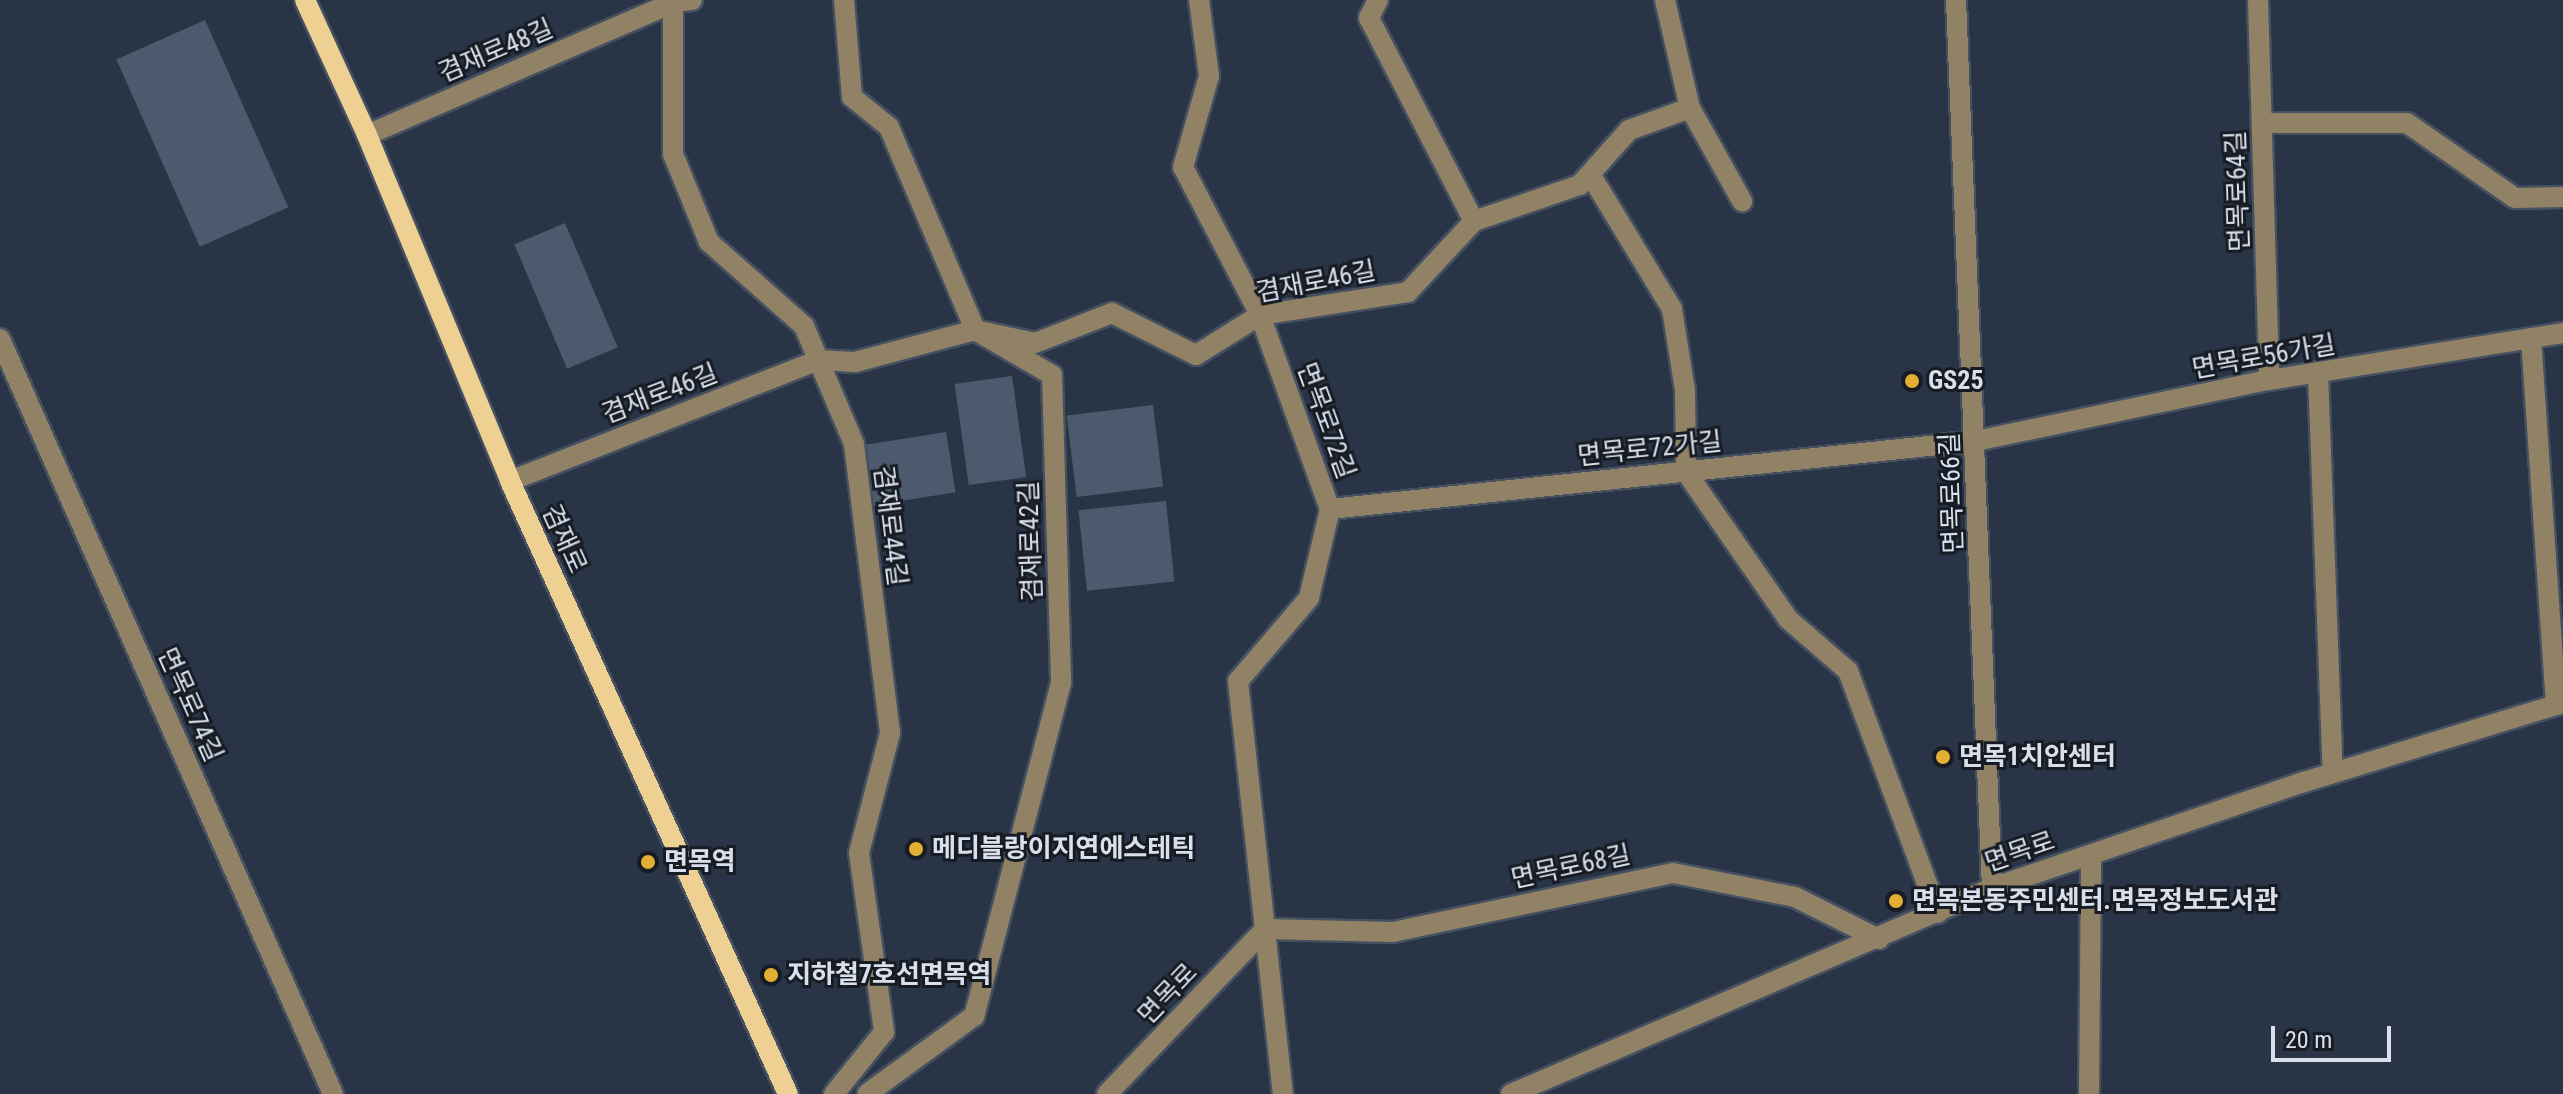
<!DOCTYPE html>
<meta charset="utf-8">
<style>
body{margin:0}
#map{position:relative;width:2563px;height:1094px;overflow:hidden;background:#293447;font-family:"Roboto Condensed","Noto Sans KR",sans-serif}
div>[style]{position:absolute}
.building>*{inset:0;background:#4d5a6e;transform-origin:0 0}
.roads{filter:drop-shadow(2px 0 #455061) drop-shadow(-2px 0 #455061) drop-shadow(0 2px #455061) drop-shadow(0 -2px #455061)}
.minor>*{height:20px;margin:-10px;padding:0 10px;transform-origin:10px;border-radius:10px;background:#918265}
.major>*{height:20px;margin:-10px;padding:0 10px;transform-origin:10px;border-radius:10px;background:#eed093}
.dots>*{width:22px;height:22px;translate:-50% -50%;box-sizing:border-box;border:4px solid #171c24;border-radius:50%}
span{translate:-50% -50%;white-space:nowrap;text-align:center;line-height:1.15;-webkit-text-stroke:6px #171c24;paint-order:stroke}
.street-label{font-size:26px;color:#d9e0ec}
.poi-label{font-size:26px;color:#d9e0ec;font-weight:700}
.left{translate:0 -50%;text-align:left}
.scale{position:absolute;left:2271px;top:1026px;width:120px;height:36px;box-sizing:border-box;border:4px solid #d9e0ec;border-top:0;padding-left:10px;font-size:24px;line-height:28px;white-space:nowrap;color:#d9e0ec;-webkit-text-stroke:6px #171c24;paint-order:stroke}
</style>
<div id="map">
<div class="building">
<div style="left:205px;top:20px;width:205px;height:97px;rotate:66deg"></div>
<div style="left:565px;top:223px;width:135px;height:55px;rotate:67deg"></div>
<div style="left:1012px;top:376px;width:102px;height:58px;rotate:82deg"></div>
<div style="left:1153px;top:405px;width:82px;height:87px;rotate:83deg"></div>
<div style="left:946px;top:432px;width:61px;height:83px;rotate:81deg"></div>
<div style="left:1166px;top:501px;width:81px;height:88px;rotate:84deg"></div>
</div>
<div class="roads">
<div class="minor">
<div style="left:673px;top:0;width:154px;rotate:90deg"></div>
<div style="left:673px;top:154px;width:95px;rotate:67.8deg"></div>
<div style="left:709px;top:242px;width:127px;rotate:41.5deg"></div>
<div style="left:804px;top:326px;width:128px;rotate:67deg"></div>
<div style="left:854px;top:444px;width:291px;rotate:82.9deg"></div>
<div style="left:890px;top:733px;width:124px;rotate:104.5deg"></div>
<div style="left:859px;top:853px;width:181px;rotate:82deg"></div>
<div style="left:884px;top:1032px;width:80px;rotate:128.9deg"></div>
<div style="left:844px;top:0;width:97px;rotate:85.3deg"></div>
<div style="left:852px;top:97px;width:48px;rotate:39deg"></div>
<div style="left:889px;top:127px;width:220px;rotate:67deg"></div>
<div style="left:975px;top:330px;width:89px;rotate:30.3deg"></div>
<div style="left:1052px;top:375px;width:308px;rotate:88.3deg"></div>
<div style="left:1061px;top:683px;width:344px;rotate:104.6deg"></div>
<div style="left:974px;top:1016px;width:132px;rotate:143.9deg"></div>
<div style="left:1199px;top:0;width:77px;rotate:82.5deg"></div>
<div style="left:1209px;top:76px;width:95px;rotate:105.9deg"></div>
<div style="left:1183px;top:167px;width:167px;rotate:62.5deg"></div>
<div style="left:1260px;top:315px;width:206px;rotate:70.2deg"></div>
<div style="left:1330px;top:509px;width:91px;rotate:103.3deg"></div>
<div style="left:1309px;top:598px;width:109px;rotate:130.5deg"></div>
<div style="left:1238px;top:681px;width:415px;rotate:83.8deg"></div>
<div style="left:1378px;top:0;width:20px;rotate:117deg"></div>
<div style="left:1369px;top:18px;width:229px;rotate:62.7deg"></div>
<div style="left:1665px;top:0;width:111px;rotate:77deg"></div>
<div style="left:1690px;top:108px;width:107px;rotate:60.8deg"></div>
<div style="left:1956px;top:0;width:889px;rotate:87.68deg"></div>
<div style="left:2258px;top:0;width:380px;rotate:88.3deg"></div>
<div style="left:2262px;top:123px;width:145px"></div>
<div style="left:2407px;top:123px;width:131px;rotate:34.8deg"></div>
<div style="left:2515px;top:198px;width:48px;rotate:-1.2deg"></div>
<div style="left:367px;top:135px;width:335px;rotate:-23.4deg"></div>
<div style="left:674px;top:2px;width:18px;rotate:-6deg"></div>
<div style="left:1590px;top:174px;width:158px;rotate:58.7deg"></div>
<div style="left:1672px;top:309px;width:82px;rotate:80.9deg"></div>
<div style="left:1685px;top:390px;width:82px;rotate:89.3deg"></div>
<div style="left:1686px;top:472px;width:179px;rotate:55.2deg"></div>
<div style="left:1788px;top:619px;width:79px;rotate:40.9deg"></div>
<div style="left:1848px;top:671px;width:258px;rotate:69.6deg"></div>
<div style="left:2531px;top:338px;width:368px;rotate:86.1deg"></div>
<div style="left:0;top:339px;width:825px;rotate:66.2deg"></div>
<div style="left:2318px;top:372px;width:401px;rotate:87.9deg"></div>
<div style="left:510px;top:481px;width:331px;rotate:-21.4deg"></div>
<div style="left:818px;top:360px;width:37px;rotate:3deg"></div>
<div style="left:855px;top:362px;width:124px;rotate:-14.9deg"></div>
<div style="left:975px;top:330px;width:61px;rotate:12.2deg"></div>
<div style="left:1035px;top:343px;width:83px;rotate:-21.3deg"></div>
<div style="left:1112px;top:313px;width:94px;rotate:26.6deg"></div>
<div style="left:1196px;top:355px;width:75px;rotate:-32deg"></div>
<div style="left:1260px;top:315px;width:150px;rotate:-8.8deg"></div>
<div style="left:1408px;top:292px;width:97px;rotate:-47.1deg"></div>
<div style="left:1474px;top:221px;width:112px;rotate:-18.8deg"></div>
<div style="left:1580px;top:185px;width:74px;rotate:-48.3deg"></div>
<div style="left:1629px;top:130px;width:65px;rotate:-19.8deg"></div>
<div style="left:1330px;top:509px;width:650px;rotate:-6.01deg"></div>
<div style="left:1976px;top:441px;width:299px;rotate:-11.8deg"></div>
<div style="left:2269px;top:380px;width:298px;rotate:-9.1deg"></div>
<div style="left:1107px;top:1094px;width:228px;rotate:-46.2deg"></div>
<div style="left:1265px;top:929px;width:128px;rotate:1.3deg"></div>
<div style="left:1393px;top:932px;width:286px;rotate:-11.9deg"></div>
<div style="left:1673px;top:873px;width:124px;rotate:11.1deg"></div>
<div style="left:1795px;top:897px;width:94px;rotate:26.6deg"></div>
<div style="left:1511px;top:1094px;width:523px;rotate:-23.18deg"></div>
<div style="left:1992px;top:888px;width:330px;rotate:-18.8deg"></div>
<div style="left:2304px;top:782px;width:271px;rotate:-17deg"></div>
<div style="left:2089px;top:1094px;width:238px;rotate:-89.5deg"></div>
</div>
<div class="major">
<div style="left:305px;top:0;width:149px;rotate:65.3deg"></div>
<div style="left:367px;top:135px;width:374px;rotate:67.5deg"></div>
<div style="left:510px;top:481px;width:673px;rotate:65.61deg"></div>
</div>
</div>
<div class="dots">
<div style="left:1912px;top:381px;background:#e2af34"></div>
<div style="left:1943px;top:757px;background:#e2af34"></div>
<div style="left:916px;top:849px;background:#e2af34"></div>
<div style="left:648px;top:862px;background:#e2af34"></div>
<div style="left:1896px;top:901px;background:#e2af34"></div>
<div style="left:771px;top:975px;background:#e2af34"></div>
</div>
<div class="street-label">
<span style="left:496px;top:51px;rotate:-23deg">겸재로48길</span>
<span style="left:2238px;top:191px;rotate:-92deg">면목로64길</span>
<span style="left:1316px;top:282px;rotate:-11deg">겸재로46길</span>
<span style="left:2264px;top:357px;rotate:-10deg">면목로56가길</span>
<span style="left:660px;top:394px;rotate:-21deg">겸재로46길</span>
<span style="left:1326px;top:421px;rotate:70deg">면목로72길</span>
<span style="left:1650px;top:449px;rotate:-6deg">면목로72가길</span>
<span style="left:1952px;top:493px;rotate:-92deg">면목로66길</span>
<span style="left:890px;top:526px;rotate:83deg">겸재로44길</span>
<span style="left:564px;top:539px;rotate:66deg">겸재로</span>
<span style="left:1031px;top:541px;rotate:-92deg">겸재로42길</span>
<span style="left:190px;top:705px;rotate:66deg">면목로74길</span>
<span style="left:2020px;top:852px;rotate:-19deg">면목로</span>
<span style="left:1571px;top:867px;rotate:-12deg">면목로68길</span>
<span style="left:1168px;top:994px;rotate:-46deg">면목로</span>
</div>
<div class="poi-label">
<span class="left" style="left:1928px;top:381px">GS25</span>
<span class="left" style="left:1959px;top:757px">면목1치안센터</span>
<span class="left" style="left:932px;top:849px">메디블랑이지연에스테틱</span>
<span class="left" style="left:664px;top:862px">면목역</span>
<span class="left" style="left:1912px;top:901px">면목본동주민센터.면목정보도서관</span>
<span class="left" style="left:787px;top:975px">지하철7호선면목역</span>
</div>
<div class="scale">20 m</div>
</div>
